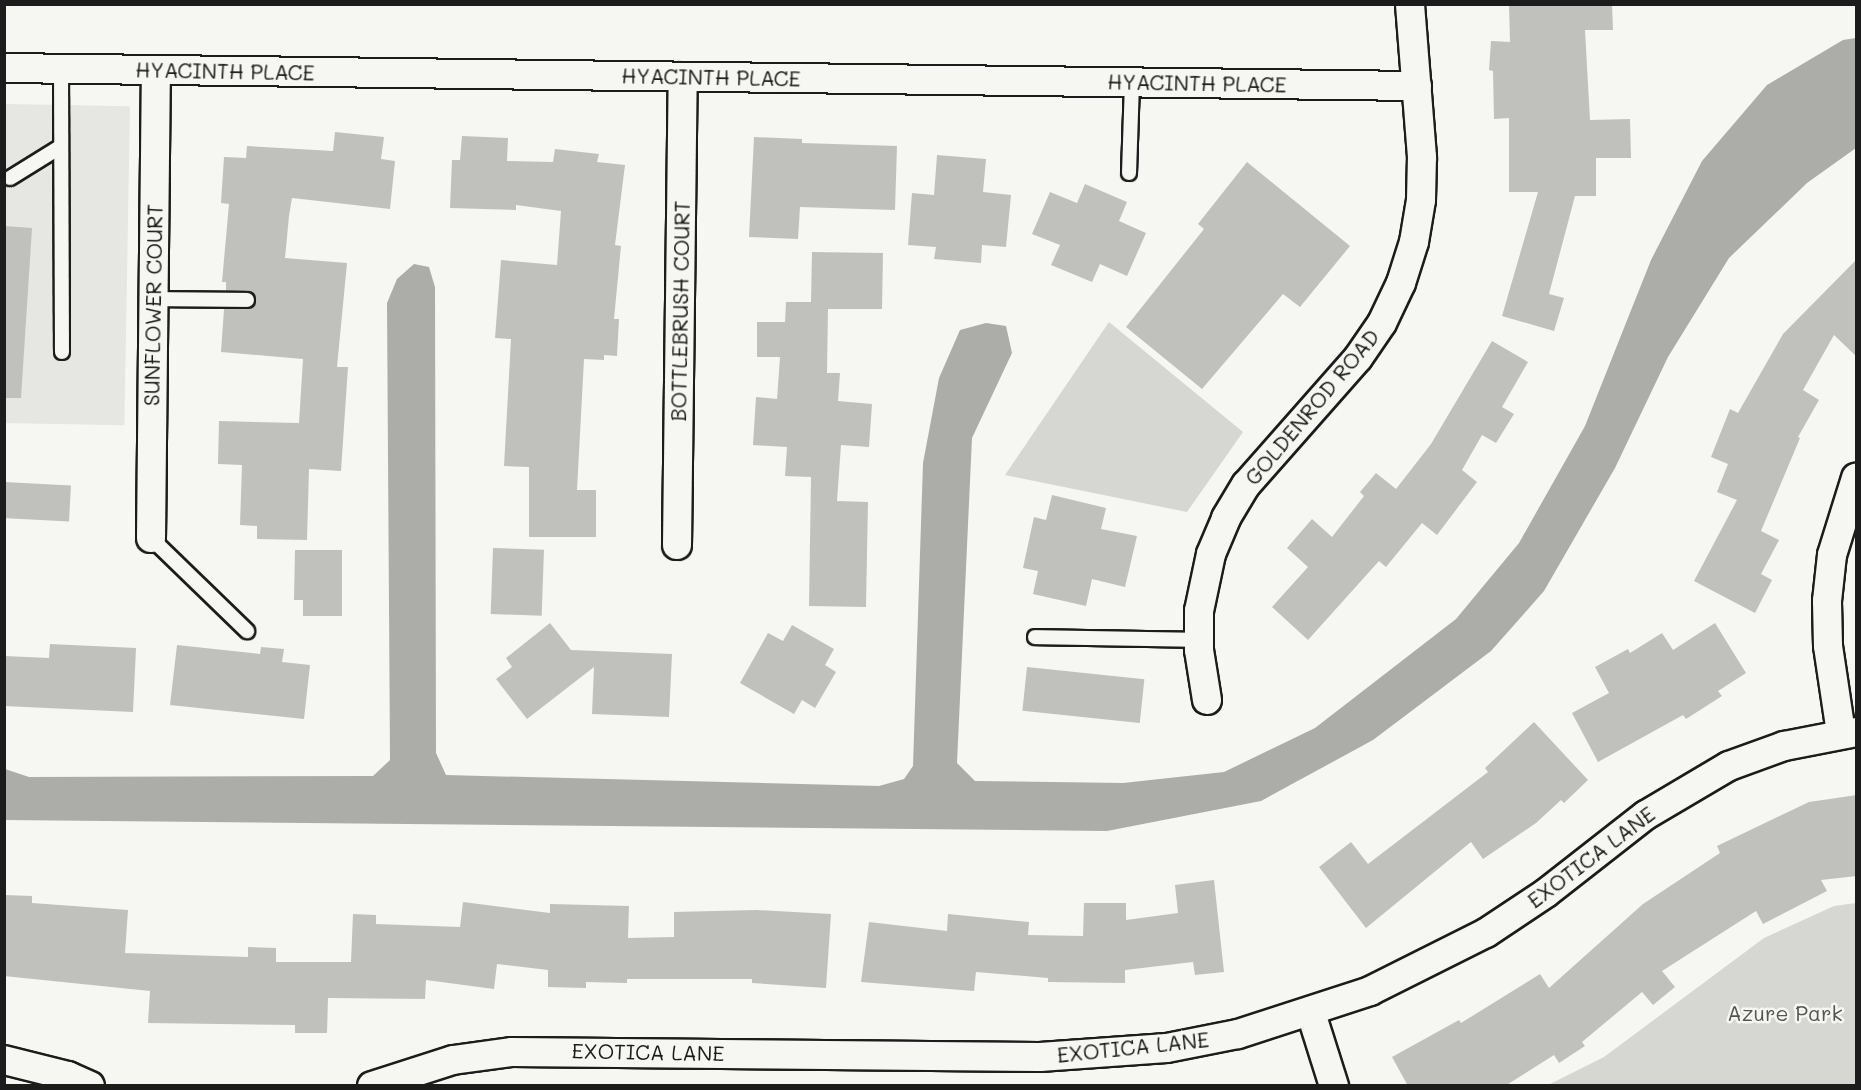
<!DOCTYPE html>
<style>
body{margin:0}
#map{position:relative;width:1861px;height:1090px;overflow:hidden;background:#f6f6f2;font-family:Mali,sans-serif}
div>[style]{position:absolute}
.built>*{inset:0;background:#e6e6e2;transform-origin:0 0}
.green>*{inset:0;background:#d6d6d2}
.water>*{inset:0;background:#acaca9}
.building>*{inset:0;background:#c0c0bd;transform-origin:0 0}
.roads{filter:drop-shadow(2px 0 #1c1c1c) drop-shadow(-2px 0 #1c1c1c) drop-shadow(0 2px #1c1c1c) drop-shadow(0 -2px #1c1c1c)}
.service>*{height:14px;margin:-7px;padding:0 7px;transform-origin:7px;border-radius:7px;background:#f6f6f2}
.minor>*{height:28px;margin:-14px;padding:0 14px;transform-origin:14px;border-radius:14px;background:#f6f6f2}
span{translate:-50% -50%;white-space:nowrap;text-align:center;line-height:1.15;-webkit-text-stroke:5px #f6f6f2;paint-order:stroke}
.street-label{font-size:21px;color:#1c1c1c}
.park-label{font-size:21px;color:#545453}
.frame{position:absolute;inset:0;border:6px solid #1c1c1c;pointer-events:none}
</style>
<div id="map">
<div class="built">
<div style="left:5px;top:104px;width:125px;height:319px;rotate:1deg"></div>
</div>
<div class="green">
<div style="clip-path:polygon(1109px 322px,1243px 432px,1187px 512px,1005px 475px)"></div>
<div style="clip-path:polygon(1856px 903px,1856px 1085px,1548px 1085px,1604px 1057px,1764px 938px,1834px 906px)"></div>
</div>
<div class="water">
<div style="clip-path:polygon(1856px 38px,1856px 148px,1807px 183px,1729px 258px,1668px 357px,1615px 468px,1544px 591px,1491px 651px,1373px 740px,1261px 801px,1107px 831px,5px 820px,5px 769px,29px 777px,373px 776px,390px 760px,387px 303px,397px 279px,414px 264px,429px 267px,435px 287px,436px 753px,446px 775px,879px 786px,904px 779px,913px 766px,923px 463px,939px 378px,960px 330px,986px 323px,1006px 326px,1012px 353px,972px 438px,957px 763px,975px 781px,1123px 783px,1224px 772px,1315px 728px,1456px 619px,1519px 543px,1585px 426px,1651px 260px,1702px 161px,1767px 85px,1843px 40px)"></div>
</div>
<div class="building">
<div style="clip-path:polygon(1509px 4px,1612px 4px,1613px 30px,1585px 30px,1590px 120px,1630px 119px,1631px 158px,1596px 158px,1596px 196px,1575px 196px,1549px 294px,1564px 298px,1554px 331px,1502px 316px,1538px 192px,1509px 192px,1509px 118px,1494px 119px,1493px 71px,1489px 70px,1491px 41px,1510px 42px)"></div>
<div style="clip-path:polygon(335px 132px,384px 137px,381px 159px,395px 161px,390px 209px,292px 198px,289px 216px,285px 258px,347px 263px,337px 367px,348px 367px,341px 471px,309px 469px,307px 540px,257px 539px,257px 526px,240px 525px,242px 465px,218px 464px,219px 421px,299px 423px,303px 359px,221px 352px,224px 309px,247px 309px,256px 301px,251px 292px,226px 291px,226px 282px,222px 282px,229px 204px,221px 203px,224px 157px,246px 158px,247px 146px,333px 151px)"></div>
<div style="clip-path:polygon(462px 136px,508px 138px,507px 161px,553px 162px,555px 149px,599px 154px,597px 162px,625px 165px,615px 245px,621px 246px,614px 319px,619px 319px,617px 356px,604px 355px,604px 360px,584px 359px,577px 490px,596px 490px,596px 537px,529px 537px,529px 467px,504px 466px,511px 339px,495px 338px,501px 260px,557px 265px,561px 211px,516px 205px,516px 210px,450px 208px,452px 160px,460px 160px)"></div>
<div style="clip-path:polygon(754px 137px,802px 139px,802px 143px,897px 146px,895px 210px,800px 207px,798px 239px,749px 237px)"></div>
<div style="clip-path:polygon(937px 155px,986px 159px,983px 192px,1011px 195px,1006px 247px,982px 245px,981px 263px,934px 259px,936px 247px,908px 245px,912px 193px,934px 195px)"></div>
<div style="clip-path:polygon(1247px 162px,1350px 246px,1300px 307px,1283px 294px,1202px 389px,1126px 327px,1204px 229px,1198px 224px)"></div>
<div style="clip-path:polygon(1085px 184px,1127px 202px,1119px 221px,1146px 233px,1127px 276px,1100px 264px,1092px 282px,1051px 265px,1060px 245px,1032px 234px,1050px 192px,1077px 203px)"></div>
<div style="clip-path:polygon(4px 226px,32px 228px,21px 398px,4px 398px)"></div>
<div style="clip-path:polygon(812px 252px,883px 253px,882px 309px,828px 309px,827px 373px,840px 373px,838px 401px,872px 404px,869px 447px,841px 445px,837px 501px,868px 502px,866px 607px,809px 606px,811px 477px,785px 476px,787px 447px,753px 445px,756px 397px,777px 399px,780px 357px,757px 357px,757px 322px,785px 322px,786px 302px,811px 302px)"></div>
<div style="clip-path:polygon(1857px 259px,1857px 357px,1834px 335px,1803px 390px,1819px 400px,1798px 437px,1800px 438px,1761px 531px,1779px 540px,1761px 574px,1772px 580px,1755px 613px,1694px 581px,1737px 500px,1717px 492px,1728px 464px,1711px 457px,1730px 409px,1738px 413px,1783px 334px)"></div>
<div style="clip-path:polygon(1492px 341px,1528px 362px,1502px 407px,1514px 414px,1496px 443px,1482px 435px,1462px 470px,1477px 482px,1437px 535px,1422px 523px,1386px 567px,1379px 561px,1308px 640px,1272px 607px,1308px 567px,1287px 548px,1312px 519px,1332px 537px,1364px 496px,1360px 492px,1376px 473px,1396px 489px,1431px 444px)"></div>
<div style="left:4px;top:482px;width:67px;height:36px;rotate:3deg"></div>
<div style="clip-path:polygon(1052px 495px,1106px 508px,1101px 529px,1137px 536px,1125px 587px,1092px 579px,1086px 606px,1033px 594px,1038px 571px,1023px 568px,1034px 517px,1046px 520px)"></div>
<div style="left:493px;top:548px;width:51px;height:66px;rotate:2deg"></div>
<div style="clip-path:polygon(295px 550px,342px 550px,342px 616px,303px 616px,303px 600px,294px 600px)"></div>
<div style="clip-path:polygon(550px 623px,571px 650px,672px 654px,669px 717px,592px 714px,594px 667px,527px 719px,496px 679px,512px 667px,506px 658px)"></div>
<div style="clip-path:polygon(1715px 623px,1746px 673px,1718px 691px,1722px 696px,1686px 719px,1683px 715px,1598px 762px,1572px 713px,1609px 693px,1595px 667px,1628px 649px,1630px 653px,1662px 633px,1673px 650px)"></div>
<div style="clip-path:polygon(792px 625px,834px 649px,825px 665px,836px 672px,815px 708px,802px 700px,794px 714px,740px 683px,768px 633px,783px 641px)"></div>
<div style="clip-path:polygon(50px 644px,136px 648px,133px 712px,4px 706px,4px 656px,49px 658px)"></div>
<div style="clip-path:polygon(177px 645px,260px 654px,261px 647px,284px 649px,282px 662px,310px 665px,304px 719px,170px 705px)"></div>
<div style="left:1027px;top:667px;width:118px;height:44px;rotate:6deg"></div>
<div style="clip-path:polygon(1534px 722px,1588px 780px,1564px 803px,1561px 800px,1536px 823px,1483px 859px,1471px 842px,1366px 928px,1319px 867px,1351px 842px,1368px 864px,1488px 772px,1485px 768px)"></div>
<div style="clip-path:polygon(1857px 795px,1857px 876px,1821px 880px,1827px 891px,1763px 924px,1756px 911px,1662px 971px,1675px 987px,1653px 1005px,1642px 992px,1582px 1042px,1585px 1046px,1559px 1063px,1554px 1055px,1505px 1086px,1408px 1086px,1392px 1057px,1459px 1020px,1461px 1023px,1540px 974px,1549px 988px,1643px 904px,1720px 853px,1717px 846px,1809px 802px)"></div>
<div style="clip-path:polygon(1214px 880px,1224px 972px,1195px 975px,1193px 962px,1125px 970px,1125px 983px,1048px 982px,1048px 978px,976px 972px,974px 991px,861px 982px,869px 922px,947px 931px,948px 914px,1029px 922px,1028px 935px,1083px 936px,1084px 903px,1126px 903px,1126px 920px,1178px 913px,1175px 885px)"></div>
<div style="clip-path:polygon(4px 895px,32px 896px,32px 903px,128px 910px,125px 953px,248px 957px,248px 947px,276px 948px,276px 962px,351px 962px,353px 914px,376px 915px,376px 924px,460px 927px,463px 902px,550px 913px,550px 904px,629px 906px,628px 938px,674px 937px,674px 912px,756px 910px,831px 914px,826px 988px,752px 983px,752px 979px,627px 979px,627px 983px,586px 982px,586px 988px,548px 987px,548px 970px,497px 964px,494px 989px,426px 980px,425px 999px,328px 998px,327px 1033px,295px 1033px,295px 1025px,148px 1023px,150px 991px,4px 976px)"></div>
</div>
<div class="roads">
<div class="service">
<div style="left:61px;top:69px;width:283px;rotate:89.8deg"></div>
<div style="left:1129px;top:173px;width:91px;rotate:-88.1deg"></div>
<div style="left:10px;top:178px;width:59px;rotate:-31.8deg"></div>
<div style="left:153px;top:299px;width:94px;rotate:0.6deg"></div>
<div style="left:151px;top:538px;width:134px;rotate:44.1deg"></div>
<div style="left:1035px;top:637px;width:164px;rotate:1deg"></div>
</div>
<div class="minor">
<div style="left:4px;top:68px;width:1413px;rotate:0.73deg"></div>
<div style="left:151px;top:538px;width:467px;rotate:-89.4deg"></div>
<div style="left:677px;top:545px;width:468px;rotate:-89.3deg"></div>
<div style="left:1207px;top:700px;width:51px;rotate:-99.1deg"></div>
<div style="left:1199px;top:650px;width:39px;rotate:-90deg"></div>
<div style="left:1199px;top:611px;width:58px;rotate:-78.1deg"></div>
<div style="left:1211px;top:554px;width:39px;rotate:-67deg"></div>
<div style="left:1226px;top:518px;width:39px;rotate:-59deg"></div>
<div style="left:1246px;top:485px;width:169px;rotate:-48.6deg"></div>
<div style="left:1358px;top:358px;width:42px;rotate:-55.6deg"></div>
<div style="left:1382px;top:323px;width:44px;rotate:-64.6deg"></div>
<div style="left:1401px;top:283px;width:43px;rotate:-72.4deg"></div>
<div style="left:1414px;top:242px;width:43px;rotate:-80.5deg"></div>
<div style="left:1421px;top:200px;width:43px;rotate:-88.7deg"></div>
<div style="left:1422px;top:157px;width:153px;rotate:-94.5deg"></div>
<div style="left:1841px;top:733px;width:88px;rotate:-98.5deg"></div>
<div style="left:1828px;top:646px;width:45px;rotate:-91.3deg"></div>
<div style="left:1827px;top:601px;width:46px;rotate:-83.8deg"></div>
<div style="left:1832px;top:555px;width:81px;rotate:-72.7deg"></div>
<div style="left:1311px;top:1013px;width:77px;rotate:72.5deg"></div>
<div style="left:4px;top:1060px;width:66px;rotate:14deg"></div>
<div style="left:68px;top:1076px;width:24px;rotate:24deg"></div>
<div style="left:372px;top:1086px;width:85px;rotate:-17.8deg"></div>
<div style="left:453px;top:1060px;width:60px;rotate:-7.7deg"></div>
<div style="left:512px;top:1052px;width:528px;rotate:0.54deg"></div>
<div style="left:1040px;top:1057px;width:127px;rotate:-4.1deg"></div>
<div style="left:1167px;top:1048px;width:72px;rotate:-11.2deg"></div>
<div style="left:1238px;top:1034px;width:139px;rotate:-18deg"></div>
<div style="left:1370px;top:991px;width:130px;rotate:-26.6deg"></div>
<div style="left:1486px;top:933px;width:72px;rotate:-33.7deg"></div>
<div style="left:1546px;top:893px;width:127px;rotate:-38deg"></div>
<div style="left:1646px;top:815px;width:96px;rotate:-30.6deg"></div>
<div style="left:1729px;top:766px;width:59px;rotate:-20deg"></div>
<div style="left:1784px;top:746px;width:73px;rotate:-11deg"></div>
</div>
</div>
<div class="street-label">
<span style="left:225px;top:71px;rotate:1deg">HYACINTH PLACE</span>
<span style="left:711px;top:77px;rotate:1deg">HYACINTH PLACE</span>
<span style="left:1197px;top:83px;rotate:1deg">HYACINTH PLACE</span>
<span style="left:153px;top:305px;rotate:-89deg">SUNFLOWER COURT</span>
<span style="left:680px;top:311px;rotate:-89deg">BOTTLEBRUSH COURT</span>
<span style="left:1312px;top:407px;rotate:-50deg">GOLDENROD ROAD</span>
<span style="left:1591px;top:857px;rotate:-37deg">EXOTICA LANE</span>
<span style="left:1133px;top:1047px;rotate:-6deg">EXOTICA LANE</span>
<span style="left:648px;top:1052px;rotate:1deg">EXOTICA LANE</span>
</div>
<div class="park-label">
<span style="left:1785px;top:1013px">Azure Park</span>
</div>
<div class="frame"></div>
</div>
